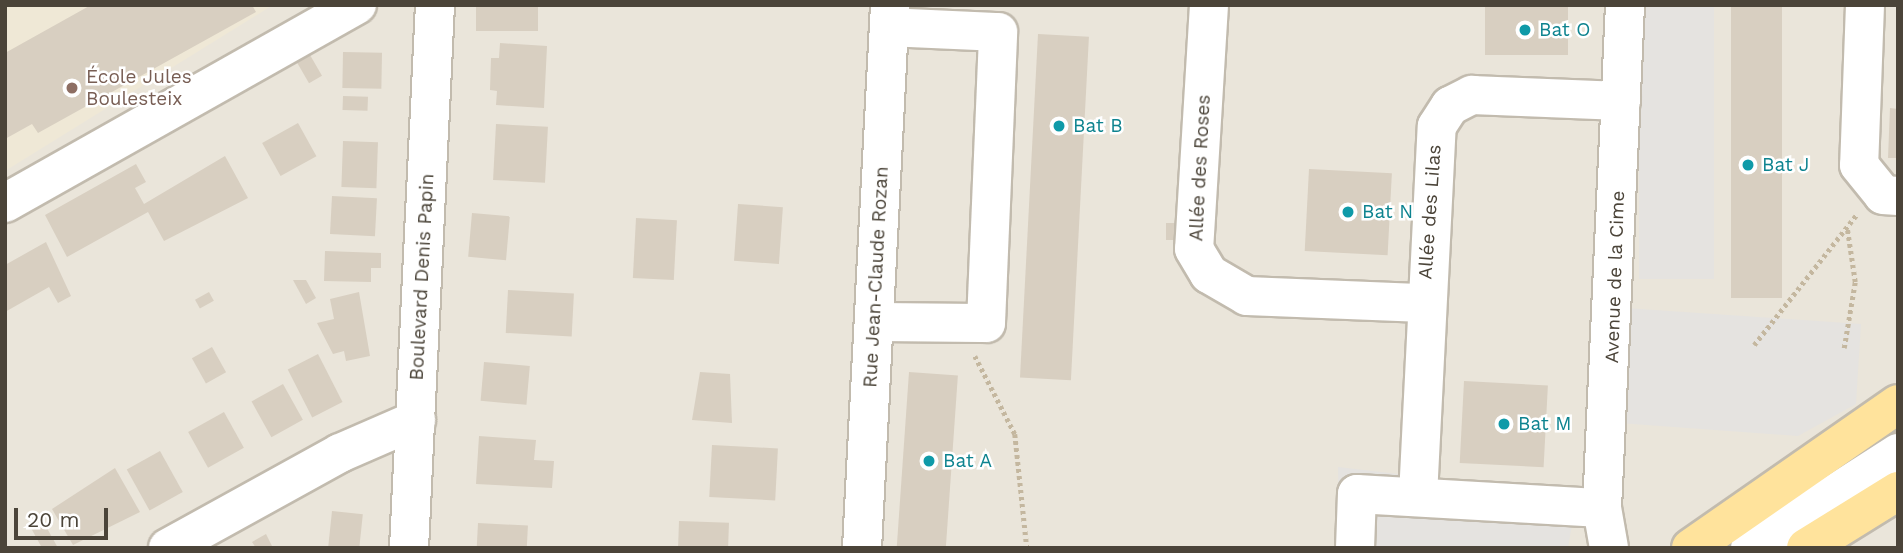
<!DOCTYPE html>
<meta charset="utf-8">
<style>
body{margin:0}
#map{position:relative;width:1903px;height:553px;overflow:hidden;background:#f6f3ec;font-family:"Work Sans",sans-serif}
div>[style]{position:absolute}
.residential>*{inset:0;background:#eae5da;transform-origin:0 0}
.education>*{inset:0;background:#efe8d6}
.parking>*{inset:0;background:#e5e3e0;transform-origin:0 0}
.building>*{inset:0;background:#d8cfc1;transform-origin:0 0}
.path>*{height:4.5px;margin-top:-2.25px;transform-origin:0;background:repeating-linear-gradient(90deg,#c4b79f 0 3.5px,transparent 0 7px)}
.roads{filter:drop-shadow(2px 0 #c2bbae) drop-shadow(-2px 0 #c2bbae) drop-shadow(0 2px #c2bbae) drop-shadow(0 -2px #c2bbae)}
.minor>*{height:38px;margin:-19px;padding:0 19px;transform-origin:19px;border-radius:19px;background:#fff}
.major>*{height:38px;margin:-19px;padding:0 19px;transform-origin:19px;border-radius:19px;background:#ffe39c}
.dots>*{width:19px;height:19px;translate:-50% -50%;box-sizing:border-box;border:4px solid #fff;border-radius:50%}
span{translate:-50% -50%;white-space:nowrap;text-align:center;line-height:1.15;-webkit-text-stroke:5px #fff;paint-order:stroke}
.culture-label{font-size:19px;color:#0d838f}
.left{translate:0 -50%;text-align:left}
.education-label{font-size:19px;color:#785e54}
.street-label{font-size:19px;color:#4b4439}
.frame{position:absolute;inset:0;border:7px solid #4b4439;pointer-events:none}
.scale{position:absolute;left:14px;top:508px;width:94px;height:32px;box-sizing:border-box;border:4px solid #4b4439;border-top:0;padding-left:9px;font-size:21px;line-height:24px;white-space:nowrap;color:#4b4439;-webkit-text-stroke:5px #fff;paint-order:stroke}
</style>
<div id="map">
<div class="residential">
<div style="left:5px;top:5px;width:1893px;height:543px"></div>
</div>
<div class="education">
<div style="clip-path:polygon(5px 5px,273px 5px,5px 171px)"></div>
</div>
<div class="parking">
<div style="left:1639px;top:5px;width:75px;height:274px"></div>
<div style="clip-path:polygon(1625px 308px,1861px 324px,1856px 404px,1798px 436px,1619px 423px)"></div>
<div style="clip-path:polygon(1338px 467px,1577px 495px,1568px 548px,1339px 548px)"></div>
</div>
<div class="building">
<div style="clip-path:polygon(91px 5px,252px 5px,256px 12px,38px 133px,32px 124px,5px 139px,5px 53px)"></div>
<div style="left:476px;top:5px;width:62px;height:26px"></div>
<div style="left:1485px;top:5px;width:83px;height:50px"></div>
<div style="left:1731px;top:5px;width:51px;height:293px"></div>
<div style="left:1038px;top:34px;width:51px;height:344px;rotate:3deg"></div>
<div style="clip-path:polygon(500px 43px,547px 46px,544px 108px,496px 105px,497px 91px,490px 90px,491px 58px,499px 58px)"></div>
<div style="left:343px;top:52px;width:39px;height:36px;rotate:1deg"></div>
<div style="left:310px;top:55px;width:24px;height:15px;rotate:60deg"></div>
<div style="left:343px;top:96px;width:25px;height:14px;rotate:2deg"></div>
<div style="clip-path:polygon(1890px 108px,1898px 109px,1898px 158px,1888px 158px)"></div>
<div style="left:298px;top:123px;width:38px;height:41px;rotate:61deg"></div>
<div style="left:496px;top:124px;width:52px;height:56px;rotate:3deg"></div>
<div style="left:343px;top:141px;width:35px;height:46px;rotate:2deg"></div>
<div style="clip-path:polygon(225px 156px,248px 198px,164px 241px,148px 212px,67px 257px,45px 215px,136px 164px,146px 182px,135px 188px,144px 204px)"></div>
<div style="left:1309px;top:169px;width:83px;height:82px;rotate:3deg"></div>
<div style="left:332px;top:196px;width:45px;height:38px;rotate:3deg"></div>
<div style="left:738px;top:204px;width:45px;height:57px;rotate:4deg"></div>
<div style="left:472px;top:213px;width:38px;height:44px;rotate:5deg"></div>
<div style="left:636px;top:218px;width:41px;height:60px;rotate:3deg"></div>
<div style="left:1166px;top:223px;width:14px;height:17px"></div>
<div style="clip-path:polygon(46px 242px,71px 296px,58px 303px,49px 287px,5px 312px,5px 265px)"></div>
<div style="clip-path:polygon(325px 251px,381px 253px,381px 268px,371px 268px,371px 282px,324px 281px)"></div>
<div style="clip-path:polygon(293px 280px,306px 280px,316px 298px,306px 304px)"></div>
<div style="left:508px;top:290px;width:66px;height:43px;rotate:3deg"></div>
<div style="left:209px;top:292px;width:10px;height:16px;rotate:61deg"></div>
<div style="clip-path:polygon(359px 292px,370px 356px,346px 361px,344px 351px,333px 354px,317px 323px,334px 319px,330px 299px)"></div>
<div style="left:212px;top:347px;width:29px;height:23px;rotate:61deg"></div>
<div style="left:318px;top:354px;width:54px;height:34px;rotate:63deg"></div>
<div style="left:484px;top:362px;width:46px;height:39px;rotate:5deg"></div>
<div style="clip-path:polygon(700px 372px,730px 374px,732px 423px,692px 420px)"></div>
<div style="left:909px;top:372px;width:49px;height:176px;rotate:4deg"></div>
<div style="left:1464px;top:381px;width:84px;height:82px;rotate:3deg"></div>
<div style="left:283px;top:384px;width:41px;height:36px;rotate:61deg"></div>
<div style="left:224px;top:412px;width:41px;height:41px;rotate:61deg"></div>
<div style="clip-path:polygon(479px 436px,536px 440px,534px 460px,554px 461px,552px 488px,476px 484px)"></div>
<div style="left:712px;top:445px;width:66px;height:52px;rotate:3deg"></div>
<div style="left:160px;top:451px;width:47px;height:38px;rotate:61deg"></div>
<div style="clip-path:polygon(115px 468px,140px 512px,73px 545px,52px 509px)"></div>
<div style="left:332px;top:511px;width:31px;height:37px;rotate:6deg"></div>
<div style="clip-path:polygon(43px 521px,58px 548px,42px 548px,31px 528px)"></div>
<div style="left:679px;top:521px;width:50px;height:27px;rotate:2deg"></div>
<div style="left:478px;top:523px;width:50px;height:25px;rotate:3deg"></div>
<div style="clip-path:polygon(266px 534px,273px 548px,256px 548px,252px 542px)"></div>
</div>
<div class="path">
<div style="left:1754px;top:345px;width:167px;rotate:-51.8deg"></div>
<div style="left:1844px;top:348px;width:67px;rotate:-80.5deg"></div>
<div style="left:1855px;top:282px;width:55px;rotate:-98.4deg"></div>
<div style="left:975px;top:356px;width:88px;rotate:62.9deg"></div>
<div style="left:1015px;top:434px;width:115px;rotate:84deg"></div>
</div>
<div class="roads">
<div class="minor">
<div style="left:1209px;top:5px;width:244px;rotate:93.5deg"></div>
<div style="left:1194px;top:249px;width:29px;rotate:59deg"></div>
<div style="left:1209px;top:274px;width:44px;rotate:30.1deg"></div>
<div style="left:1247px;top:296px;width:177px;rotate:2.3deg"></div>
<div style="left:1865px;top:5px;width:160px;rotate:92.1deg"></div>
<div style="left:1859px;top:165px;width:38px;rotate:51deg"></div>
<div style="left:1883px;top:195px;width:15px;rotate:4deg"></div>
<div style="left:5px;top:203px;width:404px;rotate:-29.4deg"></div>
<div style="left:874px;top:322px;width:112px;rotate:0.5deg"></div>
<div style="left:986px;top:323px;width:291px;rotate:-87.6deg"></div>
<div style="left:998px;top:32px;width:109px;rotate:-177.4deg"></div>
<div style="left:1418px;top:496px;width:370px;rotate:-87.1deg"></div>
<div style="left:1437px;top:126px;width:24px;rotate:-57deg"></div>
<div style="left:1450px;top:106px;width:25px;rotate:-27deg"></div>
<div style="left:1472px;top:95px;width:149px;rotate:2.3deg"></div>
<div style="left:168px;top:548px;width:196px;rotate:-28.9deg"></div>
<div style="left:340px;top:453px;width:83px;rotate:-23.5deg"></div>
<div style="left:409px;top:548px;width:544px;rotate:-87.26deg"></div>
<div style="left:862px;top:548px;width:544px;rotate:-87.05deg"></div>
<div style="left:1355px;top:548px;width:54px;rotate:-87.9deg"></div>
<div style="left:1357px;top:494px;width:245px;rotate:3.3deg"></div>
<div style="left:1609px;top:548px;width:41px;rotate:-99.9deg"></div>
<div style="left:1602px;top:508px;width:504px;rotate:-87.38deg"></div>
<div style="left:1750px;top:548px;width:176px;rotate:-32.7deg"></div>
</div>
<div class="major">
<div style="left:1691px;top:548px;width:252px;rotate:-34.8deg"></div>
<div style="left:1806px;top:548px;width:108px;rotate:-31.8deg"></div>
</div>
</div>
<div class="dots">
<div style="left:1525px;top:30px;background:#0f9aa8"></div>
<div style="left:72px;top:88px;background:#8d6e63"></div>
<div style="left:1059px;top:126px;background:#0f9aa8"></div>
<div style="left:1748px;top:165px;background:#0f9aa8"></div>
<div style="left:1348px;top:212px;background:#0f9aa8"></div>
<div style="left:1504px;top:424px;background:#0f9aa8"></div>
<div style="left:929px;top:461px;background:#0f9aa8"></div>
</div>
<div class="culture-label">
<span class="left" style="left:1539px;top:30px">Bat O</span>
<span class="left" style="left:1073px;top:126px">Bat B</span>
<span class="left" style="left:1762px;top:165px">Bat J</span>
<span class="left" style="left:1362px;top:212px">Bat N</span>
<span class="left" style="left:1518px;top:424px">Bat M</span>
<span class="left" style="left:943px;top:461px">Bat A</span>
</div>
<div class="education-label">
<span class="left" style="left:86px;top:88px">École Jules<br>Boulesteix</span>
</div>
<div class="street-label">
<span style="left:1200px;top:168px;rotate:-87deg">Allée des Roses</span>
<span style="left:1430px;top:212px;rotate:-86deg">Allée des Lilas</span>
<span style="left:422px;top:277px;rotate:-87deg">Boulevard Denis Papin</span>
<span style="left:876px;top:277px;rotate:-87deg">Rue Jean-Claude Rozan</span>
<span style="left:1615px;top:277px;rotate:-88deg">Avenue de la Cime</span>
</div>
<div class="frame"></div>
<div class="scale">20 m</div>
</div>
